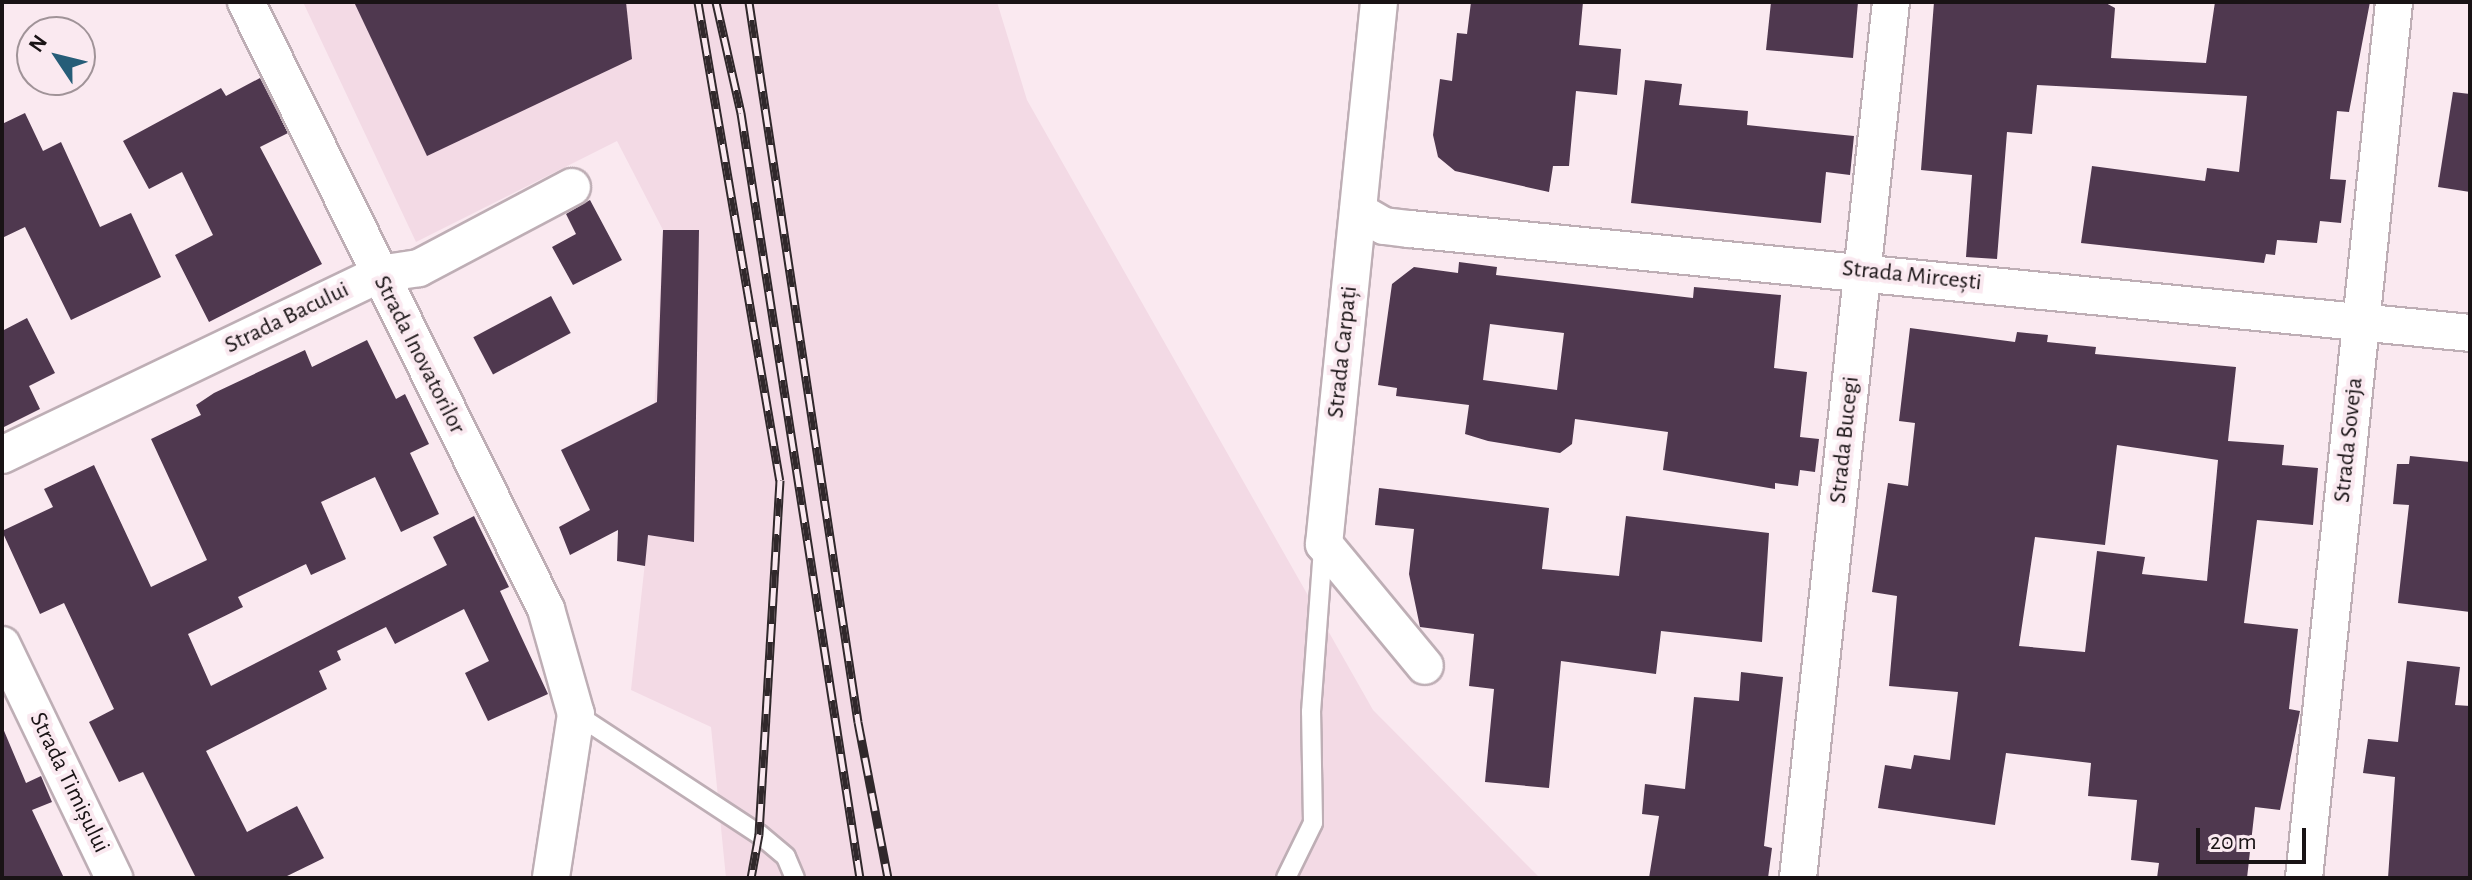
<!DOCTYPE html>
<meta charset="utf-8">
<style>
body{margin:0}
#map{position:relative;width:2472px;height:880px;overflow:hidden;background:#fae9f0;font-family:"Alegreya Sans",sans-serif}
div>[style]{position:absolute}
.built>*{inset:0;background:#f3dae5}
.building>*{inset:0;background:#4f384f;transform-origin:0 0}
.roads{filter:drop-shadow(2px 0 #beaeb5) drop-shadow(-2px 0 #beaeb5) drop-shadow(0 2px #beaeb5) drop-shadow(0 -2px #beaeb5)}
.lane>*{height:18px;margin:-9px;padding:0 9px;transform-origin:9px;border-radius:9px;background:#fff}
.street>*{height:36px;margin:-18px;padding:0 18px;transform-origin:18px;border-radius:18px;background:#fff}
.rail>*{height:9px;margin-top:-4.5px;transform-origin:0;background:repeating-linear-gradient(90deg,#fae9f0 0 18px,#30282b 0 36px);box-sizing:border-box;border-block:2px solid #30282b}
span{translate:-50% -50%;white-space:nowrap;text-align:center;line-height:1.15;-webkit-text-stroke:8px #fae9f0;paint-order:stroke}
.street-label{font-size:24px;color:#191315}
.frame{position:absolute;inset:0;border:4px solid #191315;pointer-events:none}
.north{position:absolute;left:16px;top:16px;width:80px;height:80px;box-sizing:border-box;background:#fae9f0;border:2px solid #a09398;border-radius:50%;rotate:305deg;font-size:22px;font-weight:700;line-height:32px;text-align:center;color:#191315}
.north::after{content:'';display:block;margin:auto;width:28px;height:36px;background:#265d78;clip-path:polygon(50% 0,100% 100%,50% 72%,0 100%)}
.scale{position:absolute;left:2196px;top:828px;width:110px;height:36px;box-sizing:border-box;border:4px solid #191315;border-top:0;padding-left:10px;font-size:24px;line-height:28px;white-space:nowrap;color:#191315;-webkit-text-stroke:6px #fae9f0;paint-order:stroke}
</style>
<div id="map">
<div class="built">
<div style="clip-path:polygon(303px 2px,997px 2px,1027px 100px,1373px 710px,1540px 878px,726px 878px,711px 727px,631px 690px,648px 535px,663px 230px,617px 141px,416px 242px)"></div>
</div>
<div class="building">
<div style="clip-path:polygon(354px 2px,626px 2px,632px 59px,427px 156px)"></div>
<div style="clip-path:polygon(1471px 2px,1583px 2px,1579px 45px,1621px 49px,1617px 95px,1576px 91px,1569px 166px,1553px 166px,1549px 192px,1455px 171px,1438px 157px,1433px 135px,1440px 79px,1452px 81px,1457px 33px,1467px 34px)"></div>
<div style="clip-path:polygon(1771px 2px,1858px 2px,1853px 58px,1766px 50px)"></div>
<div style="clip-path:polygon(1934px 2px,2104px 2px,2115px 8px,2111px 58px,2206px 63px,2215px 2px,2370px 2px,2349px 112px,2337px 111px,2330px 179px,2346px 180px,2341px 223px,2320px 221px,2317px 243px,2277px 240px,2275px 255px,2266px 254px,2264px 263px,2081px 243px,2092px 166px,2205px 181px,2207px 168px,2239px 172px,2247px 96px,2037px 85px,2032px 134px,2007px 132px,1997px 259px,1966px 257px,1972px 175px,1921px 170px)"></div>
<div style="clip-path:polygon(260px 78px,288px 133px,260px 147px,322px 264px,209px 322px,175px 255px,213px 235px,182px 172px,149px 189px,123px 141px,221px 88px,226px 96px)"></div>
<div style="clip-path:polygon(1645px 80px,1682px 84px,1679px 105px,1748px 111px,1747px 125px,1854px 136px,1850px 175px,1826px 172px,1821px 223px,1631px 203px)"></div>
<div style="clip-path:polygon(2453px 92px,2470px 94px,2470px 192px,2438px 187px)"></div>
<div style="clip-path:polygon(25px 113px,43px 151px,61px 142px,100px 227px,131px 213px,161px 277px,71px 320px,25px 227px,2px 238px,2px 124px)"></div>
<div style="clip-path:polygon(590px 200px,622px 260px,573px 285px,552px 247px,576px 234px,566px 214px)"></div>
<div style="clip-path:polygon(663px 230px,699px 230px,694px 542px,648px 535px,645px 566px,617px 561px,618px 530px,570px 555px,559px 527px,590px 510px,561px 450px,657px 402px)"></div>
<div style="clip-path:polygon(evenodd,1459px 262px,1497px 267px,1496px 275px,1693px 298px,1694px 287px,1781px 295px,1774px 368px,1807px 372px,1800px 437px,1819px 439px,1815px 472px,1800px 470px,1798px 486px,1775px 483px,1775px 489px,1663px 470px,1668px 432px,1575px 419px,1572px 444px,1560px 453px,1488px 441px,1465px 434px,1469px 405px,1396px 396px,1397px 388px,1378px 385px,1392px 284px,1414px 267px,1458px 273px,1459px 262px,1490px 324px,1564px 333px,1557px 390px,1483px 380px,1490px 324px)"></div>
<div style="left:551px;top:296px;width:42px;height:88px;rotate:62deg"></div>
<div style="clip-path:polygon(27px 318px,55px 373px,29px 386px,40px 409px,2px 428px,2px 331px)"></div>
<div style="clip-path:polygon(evenodd,1910px 328px,2015px 342px,2017px 332px,2048px 335px,2047px 342px,2096px 347px,2095px 354px,2236px 367px,2228px 441px,2284px 445px,2282px 465px,2318px 468px,2313px 525px,2257px 520px,2244px 623px,2298px 629px,2289px 709px,2300px 711px,2280px 810px,2255px 807px,2247px 878px,2157px 878px,2159px 863px,2131px 860px,2137px 800px,2088px 796px,2091px 763px,2006px 753px,1995px 825px,1878px 808px,1885px 765px,1911px 769px,1914px 755px,1950px 760px,1958px 692px,1889px 686px,1897px 596px,1872px 592px,1888px 483px,1908px 486px,1915px 423px,1899px 421px,1910px 328px,2117px 445px,2218px 460px,2207px 581px,2142px 574px,2145px 557px,2097px 551px,2085px 652px,2019px 646px,2035px 537px,2105px 545px,2117px 445px)"></div>
<div style="clip-path:polygon(367px 340px,396px 399px,405px 394px,429px 444px,410px 453px,439px 514px,401px 532px,375px 477px,321px 502px,346px 559px,311px 575px,306px 564px,238px 597px,243px 607px,188px 634px,211px 686px,447px 565px,433px 537px,474px 516px,509px 587px,500px 591px,548px 694px,488px 721px,465px 673px,489px 661px,464px 609px,395px 644px,386px 627px,337px 651px,341px 660px,319px 671px,327px 689px,206px 751px,247px 832px,297px 806px,324px 858px,283px 878px,196px 878px,143px 772px,119px 782px,89px 722px,114px 709px,64px 603px,40px 614px,2px 531px,53px 507px,44px 489px,94px 465px,151px 587px,207px 560px,151px 439px,201px 415px,196px 405px,214px 393px,305px 350px,312px 367px)"></div>
<div style="clip-path:polygon(2410px 456px,2470px 462px,2470px 612px,2398px 603px,2409px 505px,2393px 504px,2397px 464px,2409px 464px)"></div>
<div style="clip-path:polygon(1379px 488px,1549px 508px,1542px 569px,1619px 576px,1626px 516px,1769px 533px,1762px 642px,1661px 631px,1656px 674px,1561px 661px,1549px 788px,1485px 782px,1494px 689px,1469px 686px,1474px 634px,1420px 627px,1409px 574px,1414px 529px,1375px 525px)"></div>
<div style="clip-path:polygon(2407px 661px,2460px 667px,2455px 705px,2470px 706px,2470px 878px,2388px 878px,2395px 777px,2363px 773px,2368px 739px,2398px 742px)"></div>
<div style="clip-path:polygon(1741px 672px,1783px 677px,1764px 846px,1772px 848px,1768px 878px,1649px 878px,1659px 816px,1642px 814px,1645px 784px,1685px 789px,1694px 697px,1739px 701px)"></div>
<div style="clip-path:polygon(2px 726px,26px 783px,41px 776px,52px 802px,32px 810px,64px 878px,2px 878px)"></div>
</div>
<div class="roads">
<div class="lane">
<div style="left:576px;top:714px;width:219px;rotate:33.3deg"></div>
<div style="left:759px;top:834px;width:35px;rotate:40deg"></div>
<div style="left:786px;top:857px;width:23px;rotate:67deg"></div>
<div style="left:1286px;top:878px;width:61px;rotate:-63.9deg"></div>
<div style="left:1313px;top:823px;width:111px;rotate:-91deg"></div>
<div style="left:1311px;top:712px;width:164px;rotate:-85.8deg"></div>
</div>
<div class="street">
<div style="left:246px;top:2px;width:677px;rotate:63.7deg"></div>
<div style="left:546px;top:609px;width:109px;rotate:74.1deg"></div>
<div style="left:576px;top:714px;width:166px;rotate:98.7deg"></div>
<div style="left:1379px;top:2px;width:545px;rotate:95.79deg"></div>
<div style="left:1324px;top:544px;width:158px;rotate:50.4deg"></div>
<div style="left:1358px;top:211px;width:30px;rotate:30deg"></div>
<div style="left:1384px;top:226px;width:26px;rotate:7deg"></div>
<div style="left:1410px;top:229px;width:1065px;rotate:5.6deg"></div>
<div style="left:2px;top:455px;width:418px;rotate:-25.6deg"></div>
<div style="left:379px;top:274px;width:40px;rotate:-8.5deg"></div>
<div style="left:419px;top:268px;width:173px;rotate:-27.9deg"></div>
<div style="left:2px;top:645px;width:259px;rotate:64.3deg"></div>
<div style="left:1798px;top:878px;width:881px;rotate:-83.94deg"></div>
<div style="left:2304px;top:878px;width:881px;rotate:-84.13deg"></div>
</div>
</div>
<div class="rail">
<div style="left:698px;top:2px;width:485px;rotate:80.3deg"></div>
<div style="left:780px;top:480px;width:355px;rotate:93.4deg"></div>
<div style="left:759px;top:834px;width:45px;rotate:100.3deg"></div>
<div style="left:716px;top:2px;width:114px;rotate:77.3deg"></div>
<div style="left:741px;top:113px;width:774px;rotate:81.16deg"></div>
<div style="left:749px;top:2px;width:728px;rotate:81.39deg"></div>
<div style="left:858px;top:722px;width:159px;rotate:79.1deg"></div>
</div>
<div class="street-label">
<span style="left:1912px;top:276px;rotate:6deg">Strada Mircești</span>
<span style="left:287px;top:318px;rotate:-26deg">Strada Bacului</span>
<span style="left:1343px;top:352px;rotate:-84deg">Strada Carpați</span>
<span style="left:419px;top:355px;rotate:63deg">Strada Inovatorilor</span>
<span style="left:1845px;top:440px;rotate:-84deg">Strada Bucegi</span>
<span style="left:2349px;top:440px;rotate:-84deg">Strada Soveja</span>
<span style="left:69px;top:783px;rotate:64deg">Strada Timișului</span>
</div>
<div class="frame"></div>
<div class="north">N</div>
<div class="scale">20 m</div>
</div>
